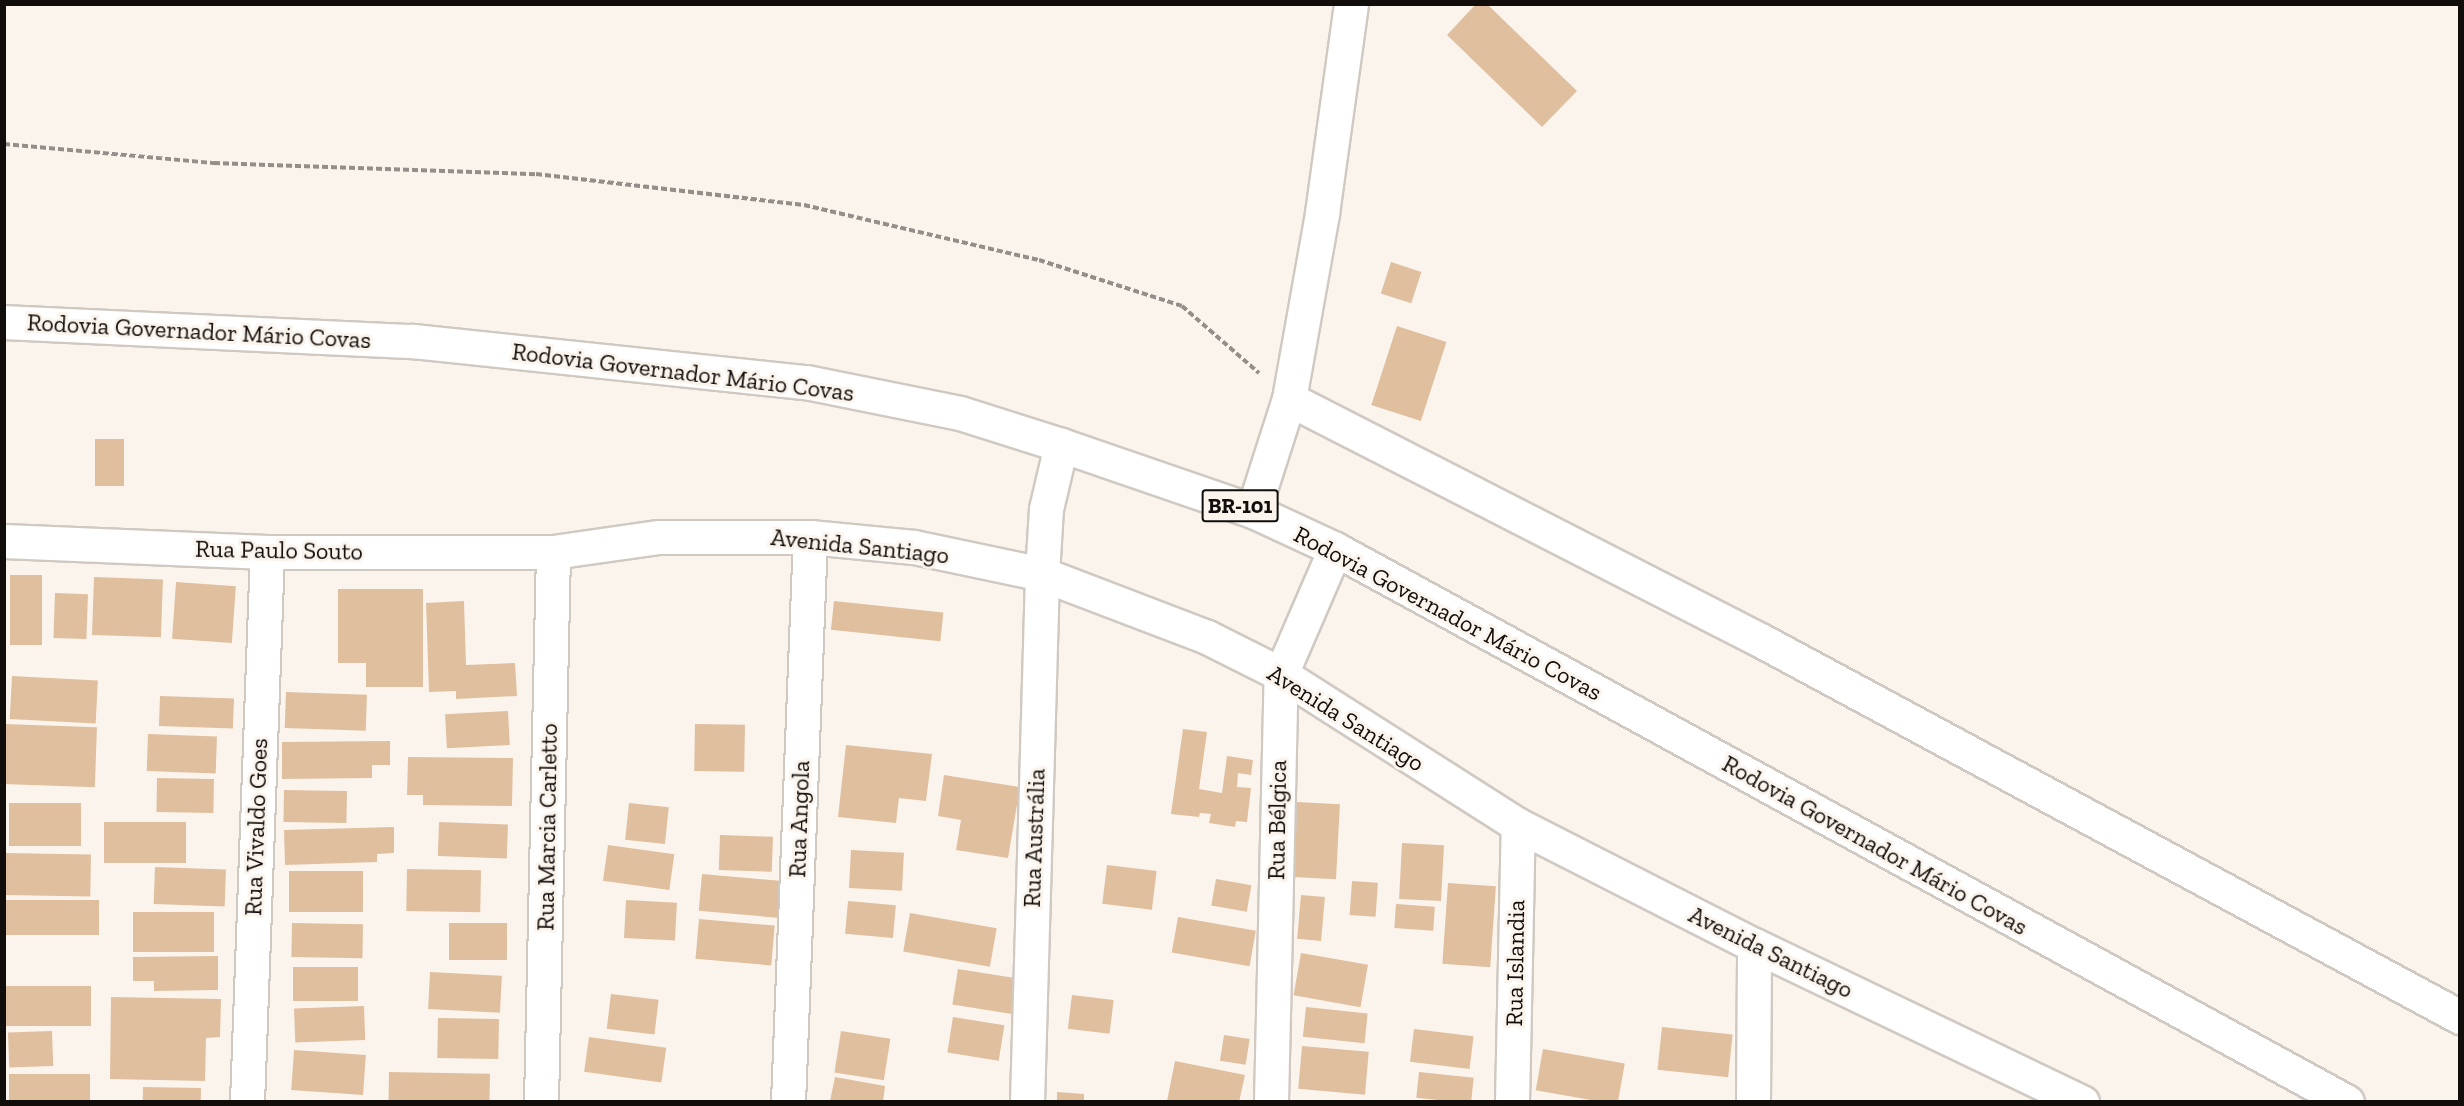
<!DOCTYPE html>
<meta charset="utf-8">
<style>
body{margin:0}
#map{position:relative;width:2464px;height:1106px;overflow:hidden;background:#fbf4ed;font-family:"Zilla Slab",serif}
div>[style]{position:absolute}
.building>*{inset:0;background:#e0bf9e;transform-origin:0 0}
.path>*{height:4px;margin-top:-2px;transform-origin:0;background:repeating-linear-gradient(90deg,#938e89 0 6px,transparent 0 9px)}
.roads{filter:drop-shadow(2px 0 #d0c9c2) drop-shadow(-2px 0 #d0c9c2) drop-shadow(0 2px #d0c9c2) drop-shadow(0 -2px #d0c9c2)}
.street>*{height:33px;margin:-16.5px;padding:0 16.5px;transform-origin:16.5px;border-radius:16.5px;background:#fff}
.highway>*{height:33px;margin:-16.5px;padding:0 16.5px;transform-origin:16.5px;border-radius:16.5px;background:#fff}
span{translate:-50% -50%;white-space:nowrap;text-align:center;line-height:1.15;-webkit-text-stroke:6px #fbf4ed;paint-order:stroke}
.shield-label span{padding:2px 4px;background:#fbf4ed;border:2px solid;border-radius:4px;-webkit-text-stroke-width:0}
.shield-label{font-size:22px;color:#100d0b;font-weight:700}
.street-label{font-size:24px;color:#100d0b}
.frame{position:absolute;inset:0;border:6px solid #100d0b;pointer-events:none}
</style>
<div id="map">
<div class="building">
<div style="clip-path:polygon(1476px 4px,1487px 4px,1577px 91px,1542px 127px,1447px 35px)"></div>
<div style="left:1391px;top:262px;width:32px;height:33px;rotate:18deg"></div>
<div style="left:1397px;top:326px;width:52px;height:83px;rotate:18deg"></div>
<div style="left:95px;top:439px;width:29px;height:47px"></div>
<div style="left:10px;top:575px;width:32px;height:70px"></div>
<div style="left:94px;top:577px;width:69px;height:58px;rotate:2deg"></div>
<div style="left:176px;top:582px;width:60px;height:57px;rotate:4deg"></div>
<div style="clip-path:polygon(338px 589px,423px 589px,423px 687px,366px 687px,366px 663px,338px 663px)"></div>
<div style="left:55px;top:593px;width:33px;height:45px;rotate:2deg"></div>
<div style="clip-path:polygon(464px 601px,466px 665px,515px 663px,517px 696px,456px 699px,456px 691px,429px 692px,426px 603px)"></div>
<div style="left:834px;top:601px;width:110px;height:29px;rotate:6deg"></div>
<div style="left:12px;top:676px;width:86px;height:43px;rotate:3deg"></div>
<div style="left:286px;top:692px;width:81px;height:36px;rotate:2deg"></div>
<div style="left:160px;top:696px;width:74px;height:30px;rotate:2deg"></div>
<div style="left:508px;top:711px;width:34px;height:63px;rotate:87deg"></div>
<div style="left:4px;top:724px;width:93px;height:60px;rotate:2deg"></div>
<div style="left:695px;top:724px;width:50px;height:47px;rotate:1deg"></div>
<div style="clip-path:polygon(1183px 729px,1207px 732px,1199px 789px,1222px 793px,1227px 756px,1253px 760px,1251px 775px,1238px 773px,1237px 787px,1251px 788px,1247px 822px,1236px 821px,1235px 827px,1209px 823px,1211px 814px,1200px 813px,1199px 817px,1171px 814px)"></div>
<div style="left:148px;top:734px;width:69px;height:37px;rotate:2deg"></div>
<div style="clip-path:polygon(390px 741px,390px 765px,372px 765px,372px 778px,282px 779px,282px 742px)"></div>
<div style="clip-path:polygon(846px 745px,932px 754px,926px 801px,899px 798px,896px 823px,838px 817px)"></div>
<div style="clip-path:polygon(408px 757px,513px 758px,512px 806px,423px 805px,423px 795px,407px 795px)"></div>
<div style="clip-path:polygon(944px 775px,1020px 787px,1008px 858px,956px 850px,961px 820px,938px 816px)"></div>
<div style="left:157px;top:778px;width:57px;height:34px;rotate:1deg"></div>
<div style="left:284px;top:790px;width:63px;height:32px;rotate:1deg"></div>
<div style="left:1297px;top:802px;width:43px;height:75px;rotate:3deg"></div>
<div style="left:9px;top:803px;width:72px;height:43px"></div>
<div style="left:629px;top:803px;width:40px;height:37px;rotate:6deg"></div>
<div style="left:104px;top:822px;width:82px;height:41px"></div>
<div style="left:439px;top:822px;width:69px;height:34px;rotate:2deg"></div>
<div style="clip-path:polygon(394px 827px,394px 853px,377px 854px,377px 862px,285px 865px,284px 830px)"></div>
<div style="left:720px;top:835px;width:53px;height:35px;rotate:2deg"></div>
<div style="left:1402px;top:843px;width:42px;height:56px;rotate:3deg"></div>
<div style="left:608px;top:845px;width:67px;height:36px;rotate:8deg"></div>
<div style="left:851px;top:850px;width:53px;height:38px;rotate:3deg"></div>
<div style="left:5px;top:853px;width:86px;height:42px;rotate:1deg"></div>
<div style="left:1107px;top:865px;width:50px;height:39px;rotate:7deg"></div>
<div style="left:155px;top:867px;width:71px;height:37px;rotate:2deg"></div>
<div style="left:407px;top:869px;width:74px;height:42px;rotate:1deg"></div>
<div style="left:363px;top:871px;width:41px;height:74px;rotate:90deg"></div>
<div style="left:702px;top:874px;width:87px;height:37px;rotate:5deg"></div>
<div style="left:1216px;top:879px;width:36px;height:27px;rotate:10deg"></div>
<div style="left:1352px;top:881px;width:26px;height:34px;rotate:4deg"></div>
<div style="left:1448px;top:883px;width:48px;height:81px;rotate:4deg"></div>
<div style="left:1301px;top:895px;width:24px;height:44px;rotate:5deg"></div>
<div style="left:99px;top:900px;width:35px;height:95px;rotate:90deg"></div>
<div style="left:626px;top:900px;width:51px;height:38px;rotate:3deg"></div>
<div style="left:848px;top:901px;width:48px;height:33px;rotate:5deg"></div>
<div style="left:1396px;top:904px;width:39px;height:24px;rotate:4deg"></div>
<div style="left:133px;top:912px;width:81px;height:40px"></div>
<div style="left:910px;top:913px;width:88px;height:39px;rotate:10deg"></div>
<div style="left:1178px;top:917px;width:79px;height:36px;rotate:10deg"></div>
<div style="left:699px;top:919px;width:76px;height:40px;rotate:5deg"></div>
<div style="left:292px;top:923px;width:71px;height:34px;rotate:1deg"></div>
<div style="left:449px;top:923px;width:58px;height:37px"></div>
<div style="left:1301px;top:953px;width:68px;height:43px;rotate:10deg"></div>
<div style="clip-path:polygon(218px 956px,218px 990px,154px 991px,154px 981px,133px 981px,133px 957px)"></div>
<div style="left:293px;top:967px;width:65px;height:34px"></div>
<div style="left:958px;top:969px;width:65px;height:36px;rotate:9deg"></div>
<div style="left:430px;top:972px;width:72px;height:37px;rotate:3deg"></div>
<div style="left:5px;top:986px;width:86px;height:40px"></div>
<div style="left:611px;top:994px;width:48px;height:35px;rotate:7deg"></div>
<div style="left:1072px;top:995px;width:42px;height:34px;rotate:7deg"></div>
<div style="clip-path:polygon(111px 997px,221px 999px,220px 1037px,206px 1038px,205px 1081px,110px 1079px)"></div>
<div style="left:364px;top:1006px;width:34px;height:70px;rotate:88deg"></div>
<div style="left:1306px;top:1007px;width:62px;height:30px;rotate:6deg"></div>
<div style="left:953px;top:1017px;width:52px;height:36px;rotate:9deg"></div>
<div style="left:438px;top:1018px;width:61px;height:40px;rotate:1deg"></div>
<div style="left:1662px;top:1027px;width:71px;height:43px;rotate:6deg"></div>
<div style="left:1414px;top:1029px;width:60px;height:33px;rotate:7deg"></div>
<div style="left:52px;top:1031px;width:35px;height:44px;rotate:88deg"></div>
<div style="left:841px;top:1031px;width:50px;height:42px;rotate:9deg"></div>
<div style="left:1224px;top:1035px;width:26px;height:26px;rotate:9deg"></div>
<div style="left:589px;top:1037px;width:78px;height:35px;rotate:8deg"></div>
<div style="left:1302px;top:1046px;width:67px;height:43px;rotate:5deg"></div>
<div style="left:1543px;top:1049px;width:83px;height:42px;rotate:10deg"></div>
<div style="left:294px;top:1050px;width:72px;height:40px;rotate:4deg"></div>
<div style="clip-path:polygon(1175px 1061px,1245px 1075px,1239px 1102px,1167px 1101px)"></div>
<div style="left:389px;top:1072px;width:101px;height:30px;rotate:1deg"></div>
<div style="left:1419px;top:1072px;width:55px;height:26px;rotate:6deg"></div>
<div style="left:9px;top:1074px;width:81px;height:28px"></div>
<div style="clip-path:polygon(835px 1077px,885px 1086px,883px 1102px,830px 1101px)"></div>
<div style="left:143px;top:1087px;width:58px;height:15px;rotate:1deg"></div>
<div style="clip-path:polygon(1057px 1092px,1084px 1094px,1084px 1102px,1057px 1102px)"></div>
</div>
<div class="path">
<div style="left:4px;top:144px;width:211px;rotate:5.2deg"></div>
<div style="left:214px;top:163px;width:322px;rotate:2deg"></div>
<div style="left:536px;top:174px;width:270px;rotate:6.6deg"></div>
<div style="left:804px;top:205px;width:241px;rotate:13.2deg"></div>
<div style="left:1039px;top:260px;width:150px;rotate:17.8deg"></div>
<div style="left:1182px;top:306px;width:102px;rotate:41deg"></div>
</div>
<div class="roads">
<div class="street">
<div style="left:1289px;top:399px;width:531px;rotate:27.1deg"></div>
<div style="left:1762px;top:641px;width:793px;rotate:28.31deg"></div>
<div style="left:1253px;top:511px;width:118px;rotate:-72.2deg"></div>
<div style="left:1289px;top:399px;width:189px;rotate:-79.9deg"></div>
<div style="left:1322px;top:213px;width:211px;rotate:-82.1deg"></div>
<div style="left:4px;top:541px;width:263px;rotate:2.4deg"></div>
<div style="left:267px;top:552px;width:286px"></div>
<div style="left:553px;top:552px;width:107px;rotate:-8.1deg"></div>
<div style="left:659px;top:537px;width:151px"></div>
<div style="left:810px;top:537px;width:104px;rotate:5.5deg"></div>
<div style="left:914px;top:547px;width:131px;rotate:11.9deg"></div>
<div style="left:1042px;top:574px;width:177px;rotate:20.9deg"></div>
<div style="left:1207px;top:637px;width:83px;rotate:26.6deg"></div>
<div style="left:1281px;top:674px;width:281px;rotate:32.5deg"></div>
<div style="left:1518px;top:825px;width:265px;rotate:27deg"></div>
<div style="left:1754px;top:945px;width:364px;rotate:25.6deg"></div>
<div style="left:247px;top:1102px;width:550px;rotate:-87.92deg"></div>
<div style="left:541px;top:1102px;width:550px;rotate:-88.75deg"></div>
<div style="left:788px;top:1102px;width:565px;rotate:-87.77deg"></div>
<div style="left:1027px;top:1102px;width:528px;rotate:-88.37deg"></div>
<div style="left:1042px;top:574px;width:65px;rotate:-86.5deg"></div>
<div style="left:1046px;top:509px;width:66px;rotate:-76.8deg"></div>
<div style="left:1271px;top:1102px;width:428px;rotate:-88.7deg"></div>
<div style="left:1281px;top:674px;width:136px;rotate:-66.6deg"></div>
<div style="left:1512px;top:1102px;width:277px;rotate:-88.8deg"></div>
<div style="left:1753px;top:1102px;width:157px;rotate:-89.6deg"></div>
</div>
<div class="highway">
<div style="left:4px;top:322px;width:409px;rotate:2.7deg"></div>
<div style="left:413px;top:341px;width:395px;rotate:6deg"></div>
<div style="left:806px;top:382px;width:157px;rotate:11.4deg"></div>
<div style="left:960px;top:413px;width:106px;rotate:17.6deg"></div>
<div style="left:1061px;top:445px;width:203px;rotate:19deg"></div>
<div style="left:1253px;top:511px;width:90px;rotate:24.9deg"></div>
<div style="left:1335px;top:549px;width:1153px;rotate:28.65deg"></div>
</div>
</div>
<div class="shield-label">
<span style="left:1240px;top:506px">BR-101</span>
</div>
<div class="street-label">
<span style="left:199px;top:331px;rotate:3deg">Rodovia Governador Mário Covas</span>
<span style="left:683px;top:372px;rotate:7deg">Rodovia Governador Mário Covas</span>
<span style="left:860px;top:546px;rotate:6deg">Avenida Santiago</span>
<span style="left:279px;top:550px;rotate:1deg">Rua Paulo Souto</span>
<span style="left:1448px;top:613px;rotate:28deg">Rodovia Governador Mário Covas</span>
<span style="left:1346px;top:718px;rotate:32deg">Avenida Santiago</span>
<span style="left:799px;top:819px;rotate:-88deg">Rua Angola</span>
<span style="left:1277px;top:820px;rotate:-89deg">Rua Bélgica</span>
<span style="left:256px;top:827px;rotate:-88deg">Rua Vivaldo Goes</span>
<span style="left:547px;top:827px;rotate:-89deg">Rua Marcia Carletto</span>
<span style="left:1034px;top:838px;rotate:-88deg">Rua Austrália</span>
<span style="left:1875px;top:845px;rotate:29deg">Rodovia Governador Mário Covas</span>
<span style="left:1771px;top:952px;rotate:26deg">Avenida Santiago</span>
<span style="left:1515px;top:963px;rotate:-89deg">Rua Islandia</span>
</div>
<div class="frame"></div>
</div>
